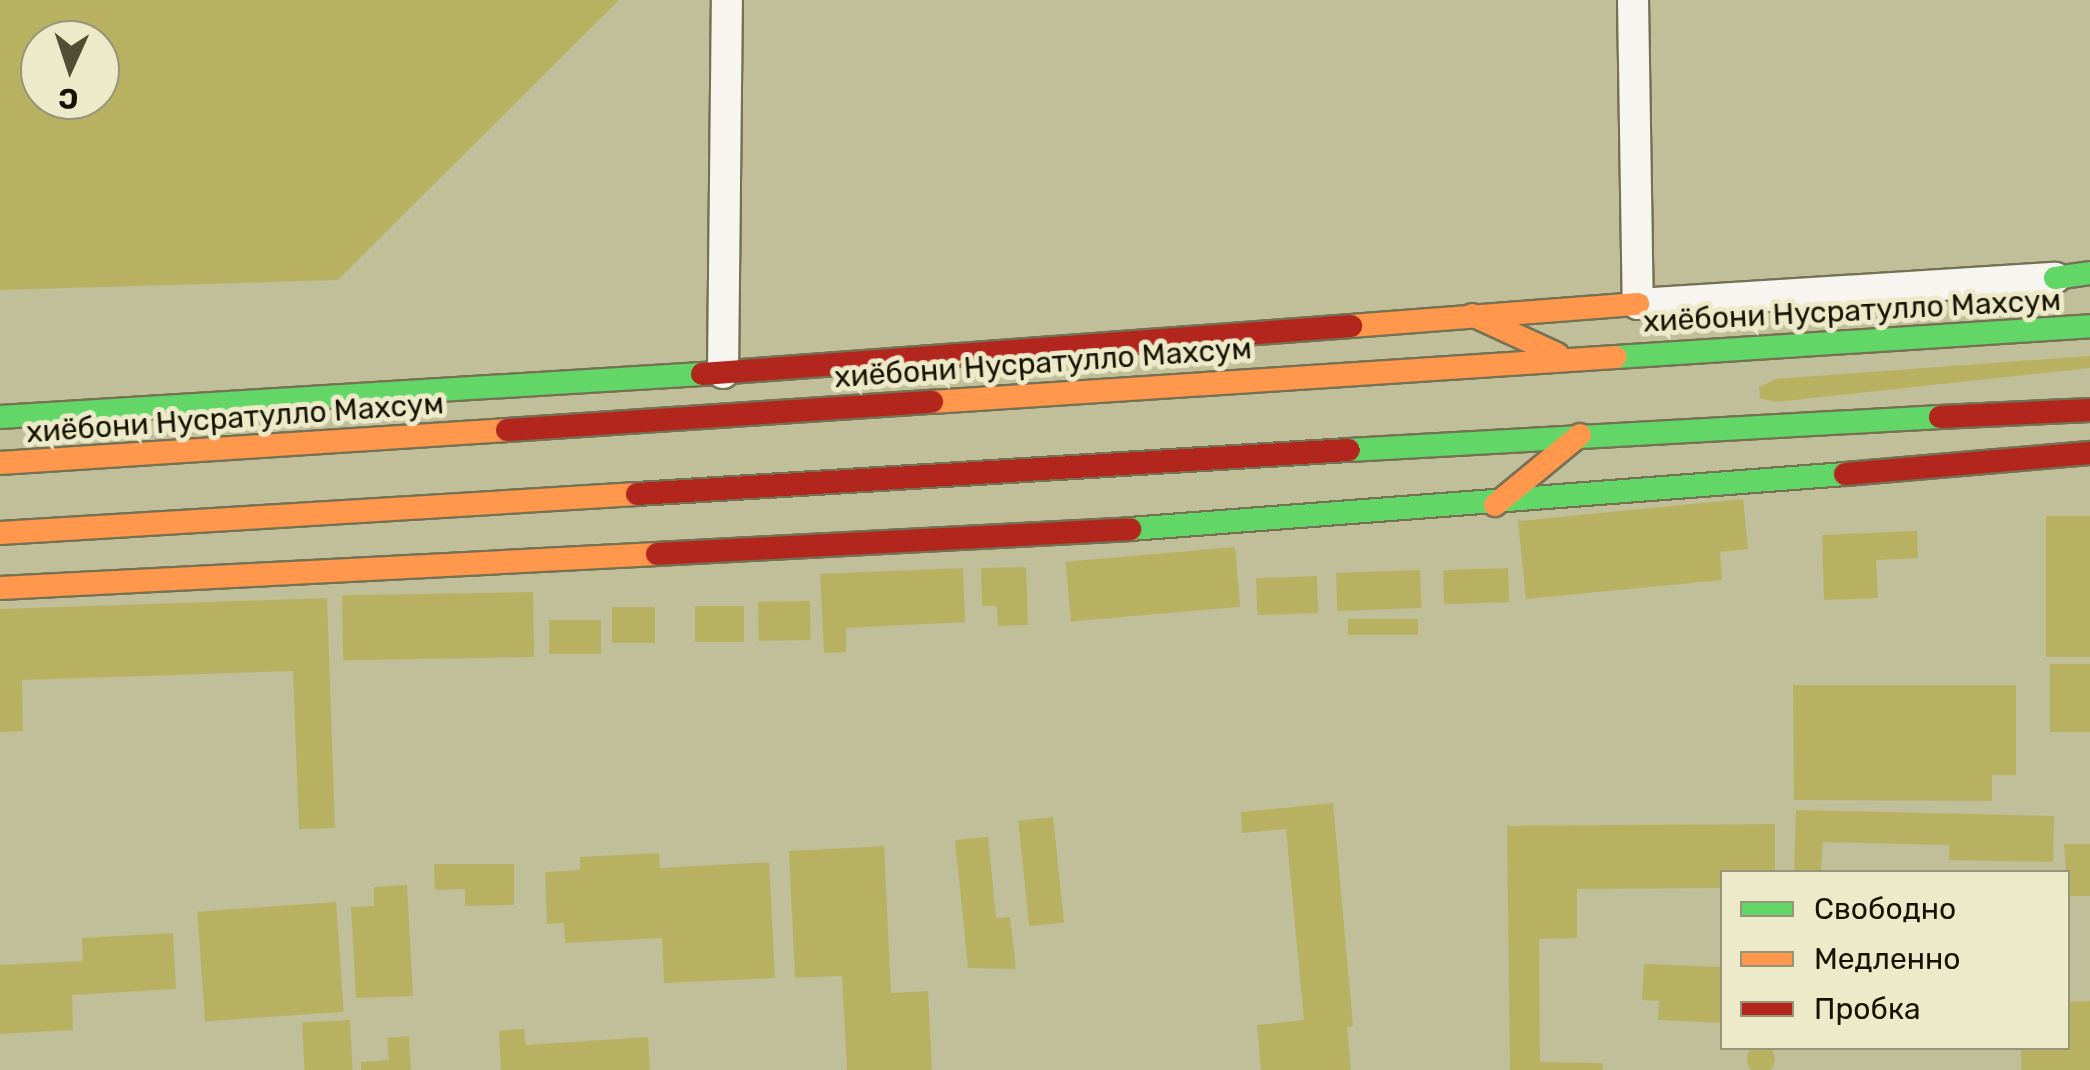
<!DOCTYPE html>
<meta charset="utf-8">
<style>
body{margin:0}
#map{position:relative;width:2090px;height:1070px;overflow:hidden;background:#c1be9a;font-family:Rubik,sans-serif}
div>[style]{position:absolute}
.green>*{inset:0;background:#b9b162;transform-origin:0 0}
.round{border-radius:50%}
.roads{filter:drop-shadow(2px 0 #757254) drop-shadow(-2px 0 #757254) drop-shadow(0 2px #757254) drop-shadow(0 -2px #757254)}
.street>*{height:30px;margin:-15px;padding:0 15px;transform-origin:15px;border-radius:15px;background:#f6f5f0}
.fast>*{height:22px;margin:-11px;padding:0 11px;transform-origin:11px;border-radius:11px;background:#63d668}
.slow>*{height:22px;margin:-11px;padding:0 11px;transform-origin:11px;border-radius:11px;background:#ff974d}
.jam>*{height:22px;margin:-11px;padding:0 11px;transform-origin:11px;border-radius:11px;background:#b3261e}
span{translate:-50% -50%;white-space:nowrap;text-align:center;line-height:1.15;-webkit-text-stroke:10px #edeaca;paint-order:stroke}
.street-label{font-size:30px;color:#151200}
.legend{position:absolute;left:1720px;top:870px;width:350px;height:180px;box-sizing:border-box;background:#edeaca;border:2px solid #979479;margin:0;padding:12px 18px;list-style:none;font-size:30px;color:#151200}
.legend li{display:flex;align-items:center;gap:20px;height:50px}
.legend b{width:50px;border:2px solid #979479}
.north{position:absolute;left:20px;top:20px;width:100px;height:100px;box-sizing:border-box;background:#edeaca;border:2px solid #979479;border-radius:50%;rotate:183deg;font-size:28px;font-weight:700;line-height:40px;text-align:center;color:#151200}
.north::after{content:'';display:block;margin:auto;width:35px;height:45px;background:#514e36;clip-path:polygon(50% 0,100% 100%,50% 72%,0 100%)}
</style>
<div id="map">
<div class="green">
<div style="clip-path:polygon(evenodd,0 0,619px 0,338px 280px,0 290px,0 0,40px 40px,100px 40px,100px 100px,40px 100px,40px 40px)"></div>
<div style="clip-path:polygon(2090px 356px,2090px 368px,1775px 402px,1760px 398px,1759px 387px,1776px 379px)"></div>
<div style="clip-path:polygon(1743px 499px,1748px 549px,1720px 552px,1722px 580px,1526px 599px,1518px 521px)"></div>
<div style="left:2090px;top:516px;width:141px;height:44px;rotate:90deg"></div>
<div style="clip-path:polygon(1917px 531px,1918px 558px,1876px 560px,1878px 598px,1824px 600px,1822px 535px)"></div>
<div style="left:1235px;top:547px;width:60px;height:170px;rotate:85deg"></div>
<div style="clip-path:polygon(1026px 567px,1028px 625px,998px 626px,997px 606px,982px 606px,981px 568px)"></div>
<div style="clip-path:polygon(963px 568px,965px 622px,846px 628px,846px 652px,824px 653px,820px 574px)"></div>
<div style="left:1508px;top:568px;width:34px;height:65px;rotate:88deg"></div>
<div style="left:1420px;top:570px;width:38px;height:84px;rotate:88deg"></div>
<div style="left:1317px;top:576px;width:37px;height:61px;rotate:88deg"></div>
<div style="left:533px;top:592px;width:65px;height:191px;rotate:89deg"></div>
<div style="clip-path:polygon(327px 598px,335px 828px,299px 829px,293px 671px,22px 680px,23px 731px,0 732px,0 609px)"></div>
<div style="left:810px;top:601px;width:39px;height:52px;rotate:89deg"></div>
<div style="left:695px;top:606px;width:49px;height:36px"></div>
<div style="left:655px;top:607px;width:36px;height:43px;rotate:90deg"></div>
<div style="left:1418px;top:619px;width:16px;height:70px;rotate:90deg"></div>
<div style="left:549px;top:620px;width:52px;height:34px"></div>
<div style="left:2090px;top:664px;width:68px;height:40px;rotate:90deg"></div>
<div style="clip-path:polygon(1793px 685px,2016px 685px,2016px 775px,1992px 775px,1992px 801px,1794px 800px)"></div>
<div style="clip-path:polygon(1333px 803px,1353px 1026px,1347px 1027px,1351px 1070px,1261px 1070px,1257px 1025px,1304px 1020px,1286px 829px,1242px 833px,1241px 812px)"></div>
<div style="clip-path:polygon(1796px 810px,2054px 816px,2053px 862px,1949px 860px,1949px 845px,1823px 842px,1821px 872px,1794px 872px)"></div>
<div style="left:1053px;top:817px;width:106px;height:35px;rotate:84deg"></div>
<div style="clip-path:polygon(1775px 824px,1775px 872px,1722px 872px,1722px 888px,1577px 889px,1577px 938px,1539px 939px,1540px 1062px,1603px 1063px,1603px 1070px,1510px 1070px,1507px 826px)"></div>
<div style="clip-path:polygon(988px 837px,996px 918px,1010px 917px,1016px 969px,968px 968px,955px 840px)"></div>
<div style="clip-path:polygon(2064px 844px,2090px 844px,2090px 896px,2068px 896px)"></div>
<div style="clip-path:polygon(884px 846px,891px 993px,928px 991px,932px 1070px,847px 1070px,842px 976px,795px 978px,789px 851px)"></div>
<div style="clip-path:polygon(659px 853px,660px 868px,769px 862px,775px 978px,664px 983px,662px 938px,565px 943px,564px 923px,547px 924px,545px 872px,580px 870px,580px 857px)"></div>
<div style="clip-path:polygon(434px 864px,514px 864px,514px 905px,465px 906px,465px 889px,435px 890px)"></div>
<div style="clip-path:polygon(407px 885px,413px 996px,356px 998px,351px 907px,374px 906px,374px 887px)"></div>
<div style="left:336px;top:902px;width:110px;height:139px;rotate:86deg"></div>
<div style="clip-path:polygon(173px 933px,176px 989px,72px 995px,73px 1030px,0 1034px,0 965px,83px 961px,82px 938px)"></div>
<div style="clip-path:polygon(1644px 964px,1722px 967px,1722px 1023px,1658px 1020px,1659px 1001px,1642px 1000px)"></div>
<div style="clip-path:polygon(2090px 1001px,2090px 1070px,2021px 1070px,2021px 1048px,2068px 1048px,2068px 1002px)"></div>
<div style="left:350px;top:1020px;width:50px;height:48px;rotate:87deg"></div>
<div style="clip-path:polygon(524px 1029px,526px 1045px,648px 1037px,650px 1070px,501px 1070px,499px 1031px)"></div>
<div style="clip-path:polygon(409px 1036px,411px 1070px,361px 1070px,361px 1062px,389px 1060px,387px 1038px)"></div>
<div class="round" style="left:1747px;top:1045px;width:28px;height:28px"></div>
</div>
<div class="roads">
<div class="street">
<div style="left:1633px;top:0;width:304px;rotate:89.1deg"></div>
<div style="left:1638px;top:304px;width:418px;rotate:-3.6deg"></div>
<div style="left:723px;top:373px;width:373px;rotate:-89.4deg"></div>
</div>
<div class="fast">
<div style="left:2055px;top:278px;width:35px;rotate:-8deg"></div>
<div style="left:1616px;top:357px;width:475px;rotate:-3.7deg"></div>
<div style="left:0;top:417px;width:703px;rotate:-3.51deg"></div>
<div style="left:1349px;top:450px;width:592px;rotate:-3.2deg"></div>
<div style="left:1130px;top:529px;width:717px;rotate:-4.4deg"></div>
</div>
<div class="slow">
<div style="left:1472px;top:315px;width:94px;rotate:24.6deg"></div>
<div style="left:1351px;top:326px;width:288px;rotate:-4.4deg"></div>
<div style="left:932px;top:402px;width:685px;rotate:-3.76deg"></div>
<div style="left:0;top:463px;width:508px;rotate:-3.72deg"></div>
<div style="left:1495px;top:505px;width:110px;rotate:-39.5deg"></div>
<div style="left:0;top:533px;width:638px;rotate:-3.5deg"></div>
<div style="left:0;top:588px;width:658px;rotate:-2.96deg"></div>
</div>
<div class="jam">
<div style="left:702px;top:374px;width:651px;rotate:-4.23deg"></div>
<div style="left:1940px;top:417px;width:150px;rotate:-2.7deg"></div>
<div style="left:507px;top:430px;width:426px;rotate:-3.8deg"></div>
<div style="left:1845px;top:474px;width:246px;rotate:-4.9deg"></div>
<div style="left:637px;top:494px;width:713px;rotate:-3.54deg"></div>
<div style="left:657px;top:554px;width:474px;rotate:-3deg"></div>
</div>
</div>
<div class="street-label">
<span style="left:1852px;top:311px;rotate:-3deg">хиёбони Нусратулло Махсум</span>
<span style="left:1043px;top:363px;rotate:-4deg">хиёбони Нусратулло Махсум</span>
<span style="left:235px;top:418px;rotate:-4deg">хиёбони Нусратулло Махсум</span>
</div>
<ul class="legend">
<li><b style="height:12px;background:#63d668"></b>Свободно</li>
<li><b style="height:12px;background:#ff974d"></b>Медленно</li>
<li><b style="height:12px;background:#b3261e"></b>Пробка</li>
</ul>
<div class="north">С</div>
</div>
